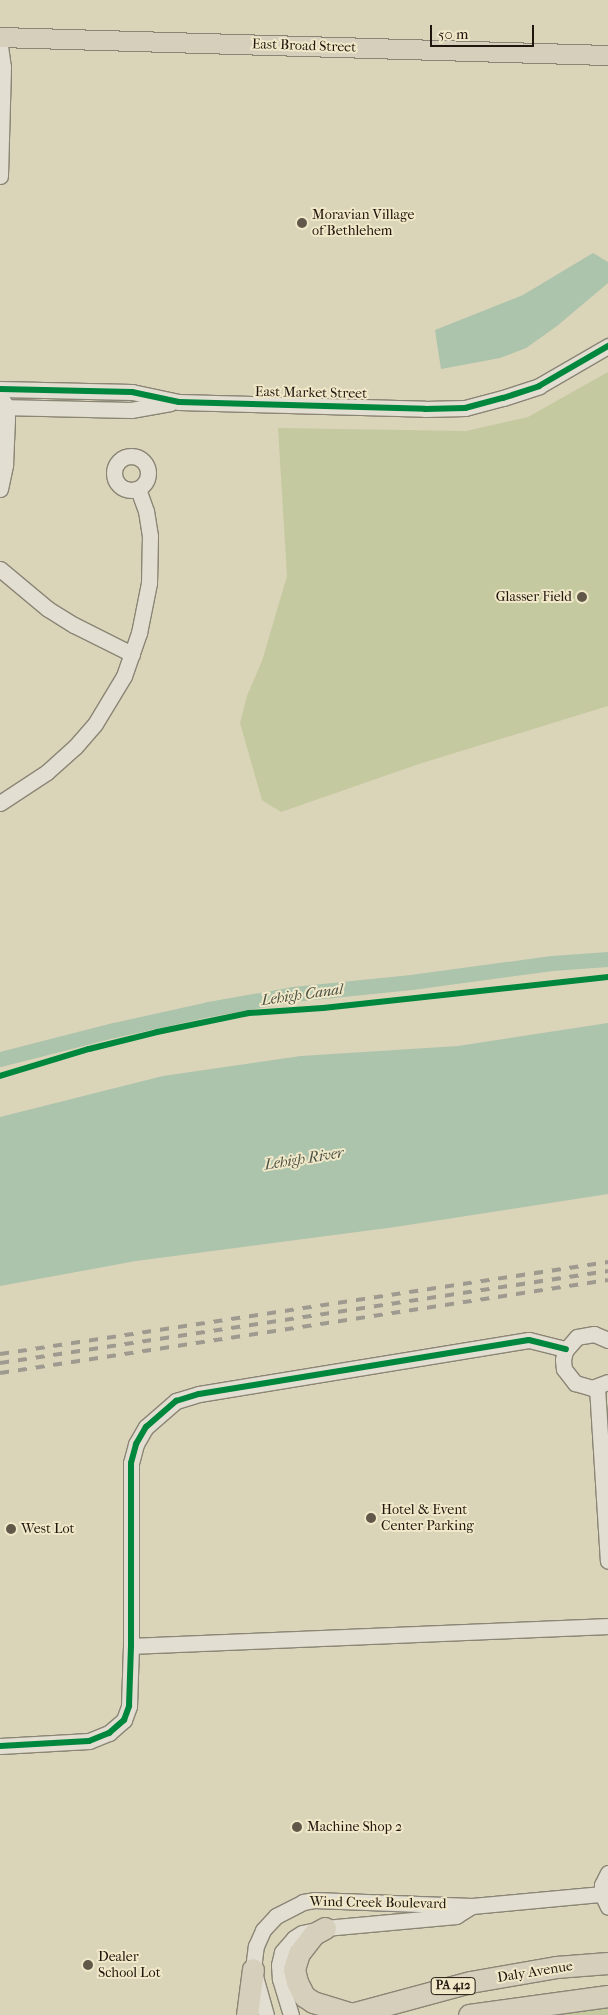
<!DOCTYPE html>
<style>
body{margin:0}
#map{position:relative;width:608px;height:2015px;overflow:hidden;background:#dad4b9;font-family:"IM FELL French Canon",serif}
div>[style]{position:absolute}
.green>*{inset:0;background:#c5c99f}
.water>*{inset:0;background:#acc3ac}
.canal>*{height:15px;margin:-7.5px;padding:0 7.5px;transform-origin:7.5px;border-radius:7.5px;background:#acc3ac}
.roads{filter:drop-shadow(1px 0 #8a8575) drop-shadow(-1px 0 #8a8575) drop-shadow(0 1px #8a8575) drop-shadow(0 -1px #8a8575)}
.minor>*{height:15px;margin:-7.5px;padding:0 7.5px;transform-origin:7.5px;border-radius:7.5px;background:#e2ded1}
.minor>.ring{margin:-7.5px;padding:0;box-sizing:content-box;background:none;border:15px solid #e2ded1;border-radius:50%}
.major>*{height:19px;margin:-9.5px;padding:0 9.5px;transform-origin:9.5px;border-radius:9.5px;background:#d6cfbc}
.highway>*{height:21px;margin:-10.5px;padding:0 10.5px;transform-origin:10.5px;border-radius:10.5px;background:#d6cfbc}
.rail>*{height:4px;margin-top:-2px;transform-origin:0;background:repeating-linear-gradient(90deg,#9e9a8f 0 9px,transparent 0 18px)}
.cycleway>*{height:6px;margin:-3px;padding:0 3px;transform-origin:3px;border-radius:3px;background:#00873e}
.dots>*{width:14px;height:14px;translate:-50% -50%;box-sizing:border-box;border:2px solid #f0e8c8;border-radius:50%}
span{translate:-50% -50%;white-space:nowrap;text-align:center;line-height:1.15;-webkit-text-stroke:4px #f0e8c8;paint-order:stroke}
.shield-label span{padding:1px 4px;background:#f0e8c8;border:1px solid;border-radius:4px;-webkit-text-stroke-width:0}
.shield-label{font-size:12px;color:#20160e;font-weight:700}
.street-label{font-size:14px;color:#20160e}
.poi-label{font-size:14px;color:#20160e}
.left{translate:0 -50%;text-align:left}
.right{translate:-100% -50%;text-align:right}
.water-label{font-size:15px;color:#4a5043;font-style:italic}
.scale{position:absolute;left:430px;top:25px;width:104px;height:22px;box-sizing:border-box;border:2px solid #20160e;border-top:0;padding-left:6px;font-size:15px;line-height:18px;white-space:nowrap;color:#20160e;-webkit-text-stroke:4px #f0e8c8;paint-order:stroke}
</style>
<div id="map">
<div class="green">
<div style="clip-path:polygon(608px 372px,608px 706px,419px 764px,281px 812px,262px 800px,240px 723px,247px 696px,262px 661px,287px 576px,278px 428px,466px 431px,528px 417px)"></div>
<div style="clip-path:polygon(608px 2006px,608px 2015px,513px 2015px)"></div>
</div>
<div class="water">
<div style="clip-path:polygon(593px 253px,608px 262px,608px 283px,557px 326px,526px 348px,500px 358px,441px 369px,435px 330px,523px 295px)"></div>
<div style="clip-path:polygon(608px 1023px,608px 1194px,395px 1227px,136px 1261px,0 1286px,0 1117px,163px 1076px,301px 1056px,458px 1046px)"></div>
</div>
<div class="canal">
<div style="left:0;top:1059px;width:118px;rotate:-14.3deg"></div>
<div style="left:114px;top:1030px;width:97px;rotate:-12.5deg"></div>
<div style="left:209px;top:1009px;width:85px;rotate:-10.1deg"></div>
<div style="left:293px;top:994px;width:119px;rotate:-5.8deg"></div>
<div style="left:411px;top:982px;width:142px;rotate:-7.7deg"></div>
<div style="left:552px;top:963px;width:56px;rotate:-4.1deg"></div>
</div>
<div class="roads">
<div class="minor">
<div style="left:0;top:46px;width:21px;rotate:82deg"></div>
<div style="left:3px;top:67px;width:109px;rotate:91.6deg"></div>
<div style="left:0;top:389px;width:132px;rotate:1.3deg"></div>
<div style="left:132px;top:392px;width:48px;rotate:12deg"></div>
<div style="left:179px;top:402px;width:246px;rotate:1.6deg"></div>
<div style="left:425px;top:409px;width:40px;rotate:-1.4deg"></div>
<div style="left:465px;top:408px;width:39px;rotate:-15deg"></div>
<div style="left:503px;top:398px;width:38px;rotate:-18deg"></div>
<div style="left:539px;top:386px;width:80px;rotate:-30.1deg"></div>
<div style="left:0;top:407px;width:131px;rotate:1.3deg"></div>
<div style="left:131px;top:410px;width:40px;rotate:-10deg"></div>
<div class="ring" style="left:114px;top:456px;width:19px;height:19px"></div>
<div style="left:0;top:489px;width:25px;rotate:-78deg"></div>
<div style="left:5px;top:465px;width:45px;rotate:-87.5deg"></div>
<div style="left:7px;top:420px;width:13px;rotate:-90deg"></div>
<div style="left:7px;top:407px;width:11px;rotate:-124deg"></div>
<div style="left:0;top:569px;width:62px;rotate:39.8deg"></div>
<div style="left:48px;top:609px;width:31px;rotate:32deg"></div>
<div style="left:74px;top:625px;width:65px;rotate:26.6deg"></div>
<div style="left:0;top:803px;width:56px;rotate:-33.4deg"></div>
<div style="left:47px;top:772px;width:38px;rotate:-42deg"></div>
<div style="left:75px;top:747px;width:30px;rotate:-49deg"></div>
<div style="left:95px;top:724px;width:56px;rotate:-58.9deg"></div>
<div style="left:124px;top:676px;width:46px;rotate:-70.8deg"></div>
<div style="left:139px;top:633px;width:51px;rotate:-78.7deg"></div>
<div style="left:149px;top:583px;width:47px;rotate:-88.8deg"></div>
<div style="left:150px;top:536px;width:25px;rotate:-99deg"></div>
<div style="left:146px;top:511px;width:23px;rotate:-110deg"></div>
<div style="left:608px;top:1340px;width:15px;rotate:-157deg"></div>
<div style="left:594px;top:1334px;width:17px;rotate:170deg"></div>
<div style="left:577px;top:1337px;width:18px;rotate:131deg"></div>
<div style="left:565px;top:1351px;width:9px;rotate:103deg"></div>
<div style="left:563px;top:1360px;width:9px;rotate:84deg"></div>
<div style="left:564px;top:1369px;width:18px;rotate:52deg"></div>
<div style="left:575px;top:1383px;width:18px;rotate:16deg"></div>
<div style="left:592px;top:1388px;width:17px;rotate:-21deg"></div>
<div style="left:597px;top:1387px;width:174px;rotate:86.4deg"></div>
<div style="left:131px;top:1646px;width:477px;rotate:-2.4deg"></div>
<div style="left:0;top:1746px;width:89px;rotate:-3.2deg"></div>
<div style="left:89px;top:1741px;width:22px;rotate:-22deg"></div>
<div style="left:109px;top:1733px;width:20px;rotate:-41deg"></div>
<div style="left:124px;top:1720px;width:15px;rotate:-70deg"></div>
<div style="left:129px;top:1706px;width:60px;rotate:-88.1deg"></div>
<div style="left:131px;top:1646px;width:183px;rotate:-90deg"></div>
<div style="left:131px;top:1463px;width:20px;rotate:-75deg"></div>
<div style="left:136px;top:1444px;width:20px;rotate:-60deg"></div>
<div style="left:146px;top:1427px;width:40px;rotate:-41deg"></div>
<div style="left:176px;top:1401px;width:24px;rotate:-17deg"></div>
<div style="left:199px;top:1394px;width:334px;rotate:-9.3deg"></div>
<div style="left:529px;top:1340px;width:38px;rotate:14deg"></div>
<div style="left:608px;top:1873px;width:13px;rotate:117deg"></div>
<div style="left:602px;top:1885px;width:9px;rotate:90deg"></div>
<div style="left:602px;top:1894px;width:14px;rotate:65deg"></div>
<div style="left:266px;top:2015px;width:48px;rotate:-105.8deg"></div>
<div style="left:253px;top:1969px;width:23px;rotate:-83deg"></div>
<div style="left:256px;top:1946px;width:17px;rotate:-66deg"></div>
<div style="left:263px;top:1930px;width:19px;rotate:-47deg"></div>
<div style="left:276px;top:1916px;width:30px;rotate:-27deg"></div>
<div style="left:303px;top:1902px;width:11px;rotate:-10deg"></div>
<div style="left:314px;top:1900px;width:158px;rotate:2.2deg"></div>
<div style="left:472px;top:1906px;width:131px;rotate:-5.3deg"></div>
<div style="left:291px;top:2015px;width:38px;rotate:-107deg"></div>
<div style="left:280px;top:1979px;width:14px;rotate:-94deg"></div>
<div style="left:279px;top:1965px;width:13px;rotate:-77deg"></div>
<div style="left:282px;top:1952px;width:18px;rotate:-49deg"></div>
<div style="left:294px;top:1938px;width:9px;rotate:-32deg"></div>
<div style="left:302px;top:1933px;width:24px;rotate:-12deg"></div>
<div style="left:325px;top:1928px;width:132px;rotate:-5.2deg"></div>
<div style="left:456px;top:1916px;width:19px;rotate:-32deg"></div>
</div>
<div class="major">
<div style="left:0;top:37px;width:608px;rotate:1.7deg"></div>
</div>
<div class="highway">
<div style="left:325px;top:1928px;width:13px;rotate:151deg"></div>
<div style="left:314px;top:1934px;width:24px;rotate:128deg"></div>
<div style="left:299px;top:1953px;width:17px;rotate:107deg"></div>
<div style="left:294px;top:1969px;width:13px;rotate:77deg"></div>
<div style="left:297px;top:1982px;width:16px;rotate:63deg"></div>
<div style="left:304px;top:1996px;width:11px;rotate:34deg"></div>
<div style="left:313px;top:2002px;width:41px;rotate:17.1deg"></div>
<div style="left:247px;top:2015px;width:46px;rotate:-82.6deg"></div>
<div style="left:348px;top:2015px;width:126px;rotate:-15.1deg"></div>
<div style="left:470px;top:1982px;width:87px;rotate:-9.9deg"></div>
<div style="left:556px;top:1967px;width:52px;rotate:-4.4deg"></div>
<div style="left:469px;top:2015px;width:140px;rotate:-7.8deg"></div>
</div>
</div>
<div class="rail">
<div style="left:0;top:1354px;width:615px;rotate:-8.6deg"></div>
<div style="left:0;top:1363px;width:615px;rotate:-8.6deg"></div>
<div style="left:0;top:1373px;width:615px;rotate:-8.7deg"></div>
</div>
<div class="cycleway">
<div style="left:0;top:389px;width:132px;rotate:1.3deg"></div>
<div style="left:132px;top:392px;width:48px;rotate:12deg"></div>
<div style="left:179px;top:402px;width:246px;rotate:1.6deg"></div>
<div style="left:425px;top:409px;width:40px;rotate:-1.4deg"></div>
<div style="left:465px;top:408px;width:39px;rotate:-15deg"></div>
<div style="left:503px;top:398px;width:38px;rotate:-18deg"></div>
<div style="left:539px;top:386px;width:80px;rotate:-30.1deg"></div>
<div style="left:0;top:1076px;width:93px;rotate:-16.9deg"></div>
<div style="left:89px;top:1049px;width:70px;rotate:-14deg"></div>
<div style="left:157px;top:1032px;width:94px;rotate:-11.7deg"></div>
<div style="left:249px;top:1013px;width:74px;rotate:-3.9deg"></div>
<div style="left:323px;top:1008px;width:287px;rotate:-6.2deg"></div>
<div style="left:0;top:1746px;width:89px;rotate:-3.2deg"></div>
<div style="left:89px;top:1741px;width:22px;rotate:-22deg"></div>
<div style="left:109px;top:1733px;width:20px;rotate:-41deg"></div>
<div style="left:124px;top:1720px;width:15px;rotate:-70deg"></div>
<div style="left:129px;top:1706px;width:60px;rotate:-88.1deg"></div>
<div style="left:131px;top:1646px;width:183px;rotate:-90deg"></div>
<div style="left:131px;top:1463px;width:20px;rotate:-75deg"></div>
<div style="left:136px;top:1444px;width:20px;rotate:-60deg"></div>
<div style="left:146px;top:1427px;width:40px;rotate:-41deg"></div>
<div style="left:176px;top:1401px;width:24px;rotate:-17deg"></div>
<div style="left:199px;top:1394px;width:334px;rotate:-9.3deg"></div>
<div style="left:529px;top:1340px;width:38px;rotate:14deg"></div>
</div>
<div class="dots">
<div style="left:302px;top:223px;background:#61584a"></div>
<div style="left:582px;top:597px;background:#61584a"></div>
<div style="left:371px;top:1518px;background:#61584a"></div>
<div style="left:11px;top:1529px;background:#61584a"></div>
<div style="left:297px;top:1827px;background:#61584a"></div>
<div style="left:88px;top:1965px;background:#61584a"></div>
</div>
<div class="shield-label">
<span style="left:453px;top:1986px">PA 412</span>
</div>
<div class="street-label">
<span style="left:304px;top:46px;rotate:2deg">East Broad Street</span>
<span style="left:311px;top:393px;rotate:1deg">East Market Street</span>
<span style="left:378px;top:1903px;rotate:1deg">Wind Creek Boulevard</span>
<span style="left:535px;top:1972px;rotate:-9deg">Daly Avenue</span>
</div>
<div class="poi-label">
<span class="left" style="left:312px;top:223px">Moravian Village<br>of Bethlehem</span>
<span class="right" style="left:572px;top:597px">Glasser Field</span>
<span class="left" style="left:381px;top:1518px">Hotel &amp; Event<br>Center Parking</span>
<span class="left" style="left:21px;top:1529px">West Lot</span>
<span class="left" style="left:307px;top:1827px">Machine Shop 2</span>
<span class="left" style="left:98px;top:1965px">Dealer<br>School Lot</span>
</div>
<div class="water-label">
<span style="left:302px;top:995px;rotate:-8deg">Lehigh Canal</span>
<span style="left:304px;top:1159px;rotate:-9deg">Lehigh River</span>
</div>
<div class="scale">50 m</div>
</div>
